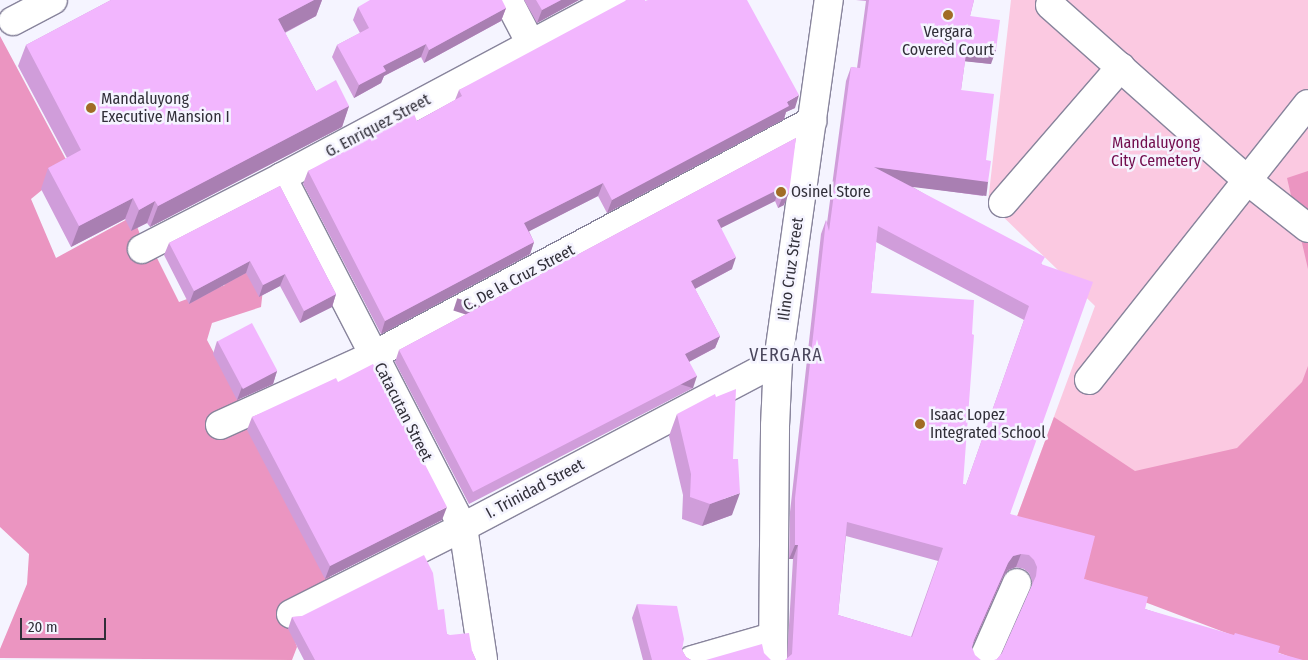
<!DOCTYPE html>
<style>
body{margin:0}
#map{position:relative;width:1308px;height:660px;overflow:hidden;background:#f5f4ff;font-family:"Fira Sans Condensed",sans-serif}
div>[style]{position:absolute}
.green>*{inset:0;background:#fbc9e1}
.forest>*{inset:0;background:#eb95c1}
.roads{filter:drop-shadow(1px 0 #88849c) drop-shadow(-1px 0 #88849c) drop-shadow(0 1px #88849c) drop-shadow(0 -1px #88849c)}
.minor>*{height:28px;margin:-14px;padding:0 14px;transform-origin:14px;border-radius:14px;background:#fff}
.wall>*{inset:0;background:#d09dda}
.shaded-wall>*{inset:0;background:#a97fb2;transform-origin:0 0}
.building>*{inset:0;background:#f2b6fe;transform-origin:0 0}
.dots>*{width:14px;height:14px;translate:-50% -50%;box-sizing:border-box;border:2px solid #f5f4ff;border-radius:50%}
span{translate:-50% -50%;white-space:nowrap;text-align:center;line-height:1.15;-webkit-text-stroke:5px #f5f4ff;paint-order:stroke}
.poi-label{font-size:16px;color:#312f39}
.left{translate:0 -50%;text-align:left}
.street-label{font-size:16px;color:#312f39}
.park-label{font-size:16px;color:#720d4e}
.neighbourhood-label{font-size:18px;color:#4a465c;letter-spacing:1px}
.scale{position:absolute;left:20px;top:618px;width:86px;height:22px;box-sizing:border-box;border:2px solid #312f39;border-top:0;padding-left:6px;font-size:15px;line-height:18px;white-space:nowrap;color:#312f39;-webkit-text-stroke:4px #f5f4ff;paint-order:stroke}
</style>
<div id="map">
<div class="green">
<div style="clip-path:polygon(1011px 0,1308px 0,1308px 660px,1005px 549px,1095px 306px,988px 202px)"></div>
</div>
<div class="forest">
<div style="clip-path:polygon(0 36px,70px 167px,31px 199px,56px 258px,133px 216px,141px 237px,157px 258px,179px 302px,225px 285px,213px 257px,264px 280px,261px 307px,212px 323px,207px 340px,314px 539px,333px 583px,283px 607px,297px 647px,292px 660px,0 658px,0 649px,27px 584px,29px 554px,0 527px)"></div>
<div style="clip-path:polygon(1308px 171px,1308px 269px,1287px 178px)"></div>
<div style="clip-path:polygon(1308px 366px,1308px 660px,1298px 660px,1005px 549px,1054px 417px,1135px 471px,1237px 448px,1302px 382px)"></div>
</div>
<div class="roads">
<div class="minor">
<div style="left:508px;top:0;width:50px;rotate:62.4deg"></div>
<div style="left:1050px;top:5px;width:265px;rotate:41.6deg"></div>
<div style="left:1248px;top:181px;width:76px;rotate:38.1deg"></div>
<div style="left:13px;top:21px;width:45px;rotate:-27.7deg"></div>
<div style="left:282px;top:177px;width:394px;rotate:62.7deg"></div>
<div style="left:463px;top:527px;width:134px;rotate:81.4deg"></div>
<div style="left:1003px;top:203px;width:180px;rotate:-49.1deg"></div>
<div style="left:142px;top:249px;width:157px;rotate:-27.2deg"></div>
<div style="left:282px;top:177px;width:375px;rotate:-28.1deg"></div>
<div style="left:1089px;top:380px;width:352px;rotate:-51.6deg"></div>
<div style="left:220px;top:425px;width:169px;rotate:-24.4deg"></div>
<div style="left:374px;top:355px;width:497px;rotate:-28.1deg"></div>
<div style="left:291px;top:614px;width:193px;rotate:-26.8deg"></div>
<div style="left:463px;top:527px;width:356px;rotate:-27.8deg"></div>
<div style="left:692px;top:660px;width:83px;rotate:-16deg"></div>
<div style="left:773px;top:660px;width:234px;rotate:-89.5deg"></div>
<div style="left:775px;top:426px;width:65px;rotate:-87.4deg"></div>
<div style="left:778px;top:361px;width:365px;rotate:-82deg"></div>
<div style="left:983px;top:660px;width:84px;rotate:-66.2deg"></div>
</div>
</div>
<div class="wall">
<div style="clip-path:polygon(111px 0,322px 0,316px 16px,285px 33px,316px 91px,349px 106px,342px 127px,150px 227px,147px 223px,131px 231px,125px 219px,71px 247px,41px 189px,48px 168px,67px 158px,18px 66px,26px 45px)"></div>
<div style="clip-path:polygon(524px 0,579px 0,537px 23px)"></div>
<div style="clip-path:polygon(evenodd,856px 0,974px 0,970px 16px,991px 64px,965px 61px,961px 90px,986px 160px,983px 196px,911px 186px,1042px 264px,1010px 514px,1084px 579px,1145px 609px,1278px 653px,997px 659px,1002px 653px,1032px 586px,1032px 581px,1029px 573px,1024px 569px,1016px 567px,1008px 570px,1003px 577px,973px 644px,787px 658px,793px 559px,789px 559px,790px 512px,821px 234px,826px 220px,827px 223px,846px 81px,851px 67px,857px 68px,866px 1px,856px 0,876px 242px,1024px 320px,966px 485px,963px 484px,871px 293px,876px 242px,856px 0,846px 536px,938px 561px,911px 637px,838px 615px,846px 536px)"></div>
<div style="clip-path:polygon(645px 1px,795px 108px,786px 112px,784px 119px,607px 213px,598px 196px,529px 231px,534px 242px,530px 254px,381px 334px,303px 184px,308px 171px,417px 121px,455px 100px,459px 90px)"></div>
<div style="clip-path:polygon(358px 7px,506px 8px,501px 21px,424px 63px,421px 57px,384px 76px,381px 83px,354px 98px,332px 57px,337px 45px,360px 33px,353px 20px)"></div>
<div style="clip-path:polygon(796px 138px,784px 205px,778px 208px,775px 201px,721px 228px,732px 269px,695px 289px,720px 336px,715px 348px,689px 362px,693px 388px,469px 504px,395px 362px,399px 350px)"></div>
<div style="clip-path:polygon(280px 186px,336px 294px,332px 307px,300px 323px,280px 286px,259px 297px,246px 273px,189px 304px,164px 255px,169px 243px)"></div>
<div style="clip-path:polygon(217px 341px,277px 371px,273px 384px,237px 400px,213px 354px)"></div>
<div style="clip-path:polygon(338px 382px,442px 520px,325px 579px,247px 430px,252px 417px)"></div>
<div style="clip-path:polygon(677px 414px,732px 515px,702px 526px,682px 519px,683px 495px,669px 436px)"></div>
<div style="clip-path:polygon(637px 604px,682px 650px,686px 657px,691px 660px,643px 660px,632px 618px)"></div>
<div style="clip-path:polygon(438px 610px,447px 634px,472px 651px,476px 660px,304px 660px,288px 629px,292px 617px)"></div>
</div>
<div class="shaded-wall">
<div style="clip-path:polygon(314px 0,322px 0,316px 16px,270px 40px,278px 19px)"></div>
<div style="clip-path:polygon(561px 0,579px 0,537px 23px,542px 10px)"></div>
<div style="clip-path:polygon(506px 8px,501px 21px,424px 63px,429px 50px)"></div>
<div style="clip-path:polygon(426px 44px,421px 57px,384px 76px,381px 83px,354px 98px,359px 85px,383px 66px)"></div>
<div style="clip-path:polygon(967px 47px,996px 50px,991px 64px,962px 61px)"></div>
<div style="clip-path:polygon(799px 95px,795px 108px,786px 112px,784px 119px,607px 213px,612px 200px)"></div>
<div style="clip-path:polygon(349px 106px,342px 127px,150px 227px,158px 206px)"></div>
<div style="left:874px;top:167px;width:115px;height:15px;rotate:7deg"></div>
<div style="clip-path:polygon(603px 183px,598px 196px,520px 236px,524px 223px)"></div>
<div style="clip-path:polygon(779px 189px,775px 201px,713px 232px,717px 220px)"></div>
<div style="clip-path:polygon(789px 193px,784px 205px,778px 208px,783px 196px)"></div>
<div style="clip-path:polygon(133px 198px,125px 219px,71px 247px,79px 226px)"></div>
<div style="clip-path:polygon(155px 201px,147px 223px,131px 231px,139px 210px)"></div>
<div style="clip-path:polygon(534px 242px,530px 254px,381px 334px,385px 321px)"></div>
<div style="clip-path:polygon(736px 257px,732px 269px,687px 293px,691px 281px)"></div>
<div style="clip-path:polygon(250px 261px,246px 273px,189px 304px,194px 291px)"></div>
<div style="clip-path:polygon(285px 274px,280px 286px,259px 297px,263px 285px)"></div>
<div style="clip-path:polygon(336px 294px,332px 307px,300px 323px,304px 311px)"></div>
<div style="clip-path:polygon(720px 336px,715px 348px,681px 366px,685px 354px)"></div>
<div style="clip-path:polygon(277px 371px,273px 384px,237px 400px,242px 387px)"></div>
<div style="left:697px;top:376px;width:13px;height:252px;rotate:108deg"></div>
<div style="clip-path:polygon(740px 493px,732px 515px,702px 526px,710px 504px)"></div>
<div style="clip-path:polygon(447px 507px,442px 520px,325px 579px,330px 566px)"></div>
<div style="clip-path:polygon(795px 545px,798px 545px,793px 559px,789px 559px)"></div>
<div style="clip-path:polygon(1021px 554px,1016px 567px,1008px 570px,1003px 577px,969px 654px,974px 640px,1008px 563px,1013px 556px)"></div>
</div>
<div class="building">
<div style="clip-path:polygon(111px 0,314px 0,278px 19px,316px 91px,336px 80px,349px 106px,158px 206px,155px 201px,139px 210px,133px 198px,79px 226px,48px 168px,81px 150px,26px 45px)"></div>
<div style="clip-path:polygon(370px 0,502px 0,506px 8px,429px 50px,426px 44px,383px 66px,386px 71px,359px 85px,337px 45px,369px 28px,358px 7px)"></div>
<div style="clip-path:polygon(536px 0,561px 0,542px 10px)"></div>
<div style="clip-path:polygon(626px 0,645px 0,645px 1px,648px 0,747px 0,799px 95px,787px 102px,789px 106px,612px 200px,603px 183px,524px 223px,534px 242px,385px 321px,308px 171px,414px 114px,417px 121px,462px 96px,459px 90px,625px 1px)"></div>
<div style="clip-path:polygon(evenodd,869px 0,974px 0,970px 16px,1000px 20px,996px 50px,967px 47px,961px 90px,994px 94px,986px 160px,991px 161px,988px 182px,874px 167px,1045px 257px,1041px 264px,1093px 282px,1010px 514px,1095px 536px,1084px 579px,1148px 597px,1145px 609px,1234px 635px,1235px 633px,1280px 646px,1278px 653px,1303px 660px,994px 660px,997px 659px,1002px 653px,1036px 576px,1037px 567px,1034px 560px,1029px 555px,1021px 554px,1013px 556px,1008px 563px,974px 640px,972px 647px,975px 655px,981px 660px,785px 660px,792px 654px,798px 545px,795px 545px,795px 498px,826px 220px,829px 231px,851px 67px,860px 68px,869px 0,878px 226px,1029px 306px,966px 485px,963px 484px,974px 335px,972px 334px,974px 300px,871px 293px,878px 226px,869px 0,847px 522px,943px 548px,912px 637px,838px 615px,847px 522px)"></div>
<div style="clip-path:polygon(796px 138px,789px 193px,783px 196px,779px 189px,717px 220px,736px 257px,691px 281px,720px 336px,685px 354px,697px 376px,473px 492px,399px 350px)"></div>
<div style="clip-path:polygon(280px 186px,336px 294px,304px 311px,285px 274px,263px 285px,250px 261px,194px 291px,169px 243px)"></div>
<div style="left:252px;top:323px;width:54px;height:39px;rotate:62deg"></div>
<div style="clip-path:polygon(373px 364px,447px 507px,330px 566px,252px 417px,336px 378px,338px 382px)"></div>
<div style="clip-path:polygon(736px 389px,733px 459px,738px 459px,740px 493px,710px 504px,690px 497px,691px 474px,677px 414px,715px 394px,716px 397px)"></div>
<div style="clip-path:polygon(424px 555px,433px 573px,438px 610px,444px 609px,447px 634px,450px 635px,469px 633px,472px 651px,476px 660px,315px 660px,292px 617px,302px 616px)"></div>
<div style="clip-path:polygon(637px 604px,677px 606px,684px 639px,682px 650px,686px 657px,691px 660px,652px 660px)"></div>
<div style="clip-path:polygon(762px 644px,764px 653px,771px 660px,706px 660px)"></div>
</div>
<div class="dots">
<div style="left:948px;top:15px;background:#a16c25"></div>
<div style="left:91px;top:108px;background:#a16c25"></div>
<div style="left:781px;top:192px;background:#a16c25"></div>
<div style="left:920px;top:424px;background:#a16c25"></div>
</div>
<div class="poi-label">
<span style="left:948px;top:41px">Vergara<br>Covered Court</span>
<span class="left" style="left:101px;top:108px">Mandaluyong<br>Executive Mansion I</span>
<span class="left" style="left:791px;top:192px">Osinel Store</span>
<span class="left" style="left:930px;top:424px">Isaac Lopez<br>Integrated School</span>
</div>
<div class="street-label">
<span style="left:378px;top:126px;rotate:-28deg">G. Enriquez Street</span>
<span style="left:791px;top:269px;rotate:-82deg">Ilino Cruz Street</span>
<span style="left:519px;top:278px;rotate:-28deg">C. De la Cruz Street</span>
<span style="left:403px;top:412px;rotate:63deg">Catacutan Street</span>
<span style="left:535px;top:489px;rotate:-28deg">I. Trinidad Street</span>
</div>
<div class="park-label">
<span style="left:1156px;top:152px">Mandaluyong<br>City Cemetery</span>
</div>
<div class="neighbourhood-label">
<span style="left:786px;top:355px">VERGARA</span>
</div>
<div class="scale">20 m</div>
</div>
